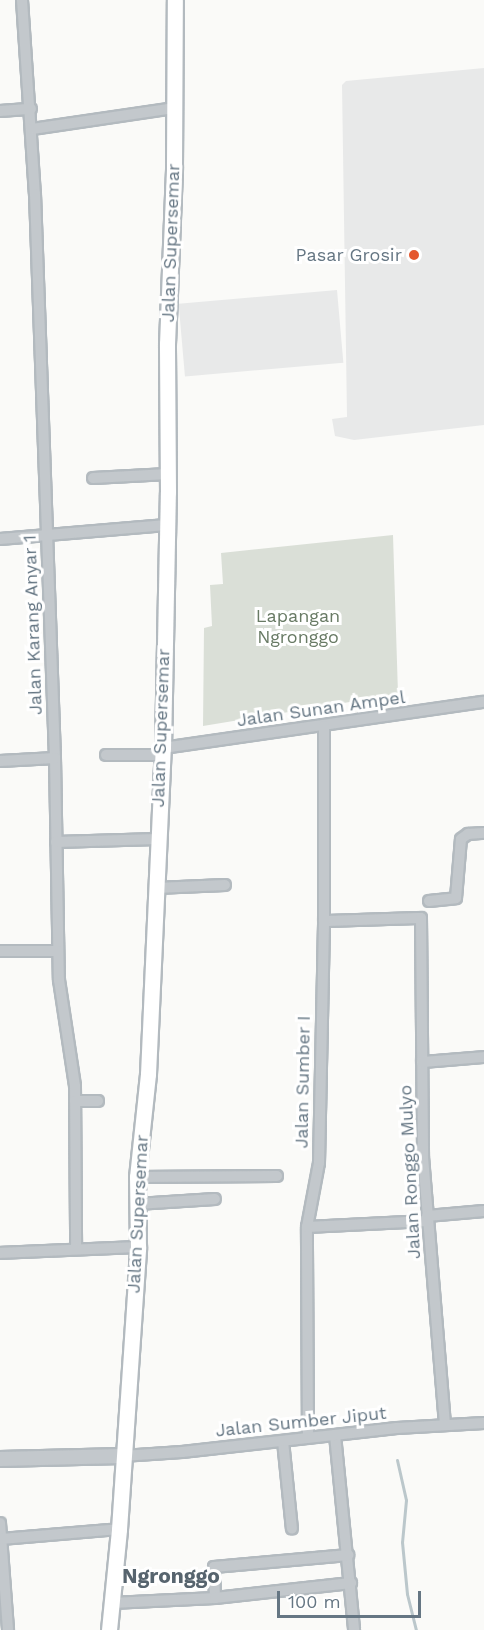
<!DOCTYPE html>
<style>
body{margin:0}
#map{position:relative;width:484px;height:1630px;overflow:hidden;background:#fafaf8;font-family:"Work Sans",sans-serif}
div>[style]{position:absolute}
.built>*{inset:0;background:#e8e9e9;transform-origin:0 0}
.green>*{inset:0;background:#dadfd7}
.stream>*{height:3px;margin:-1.5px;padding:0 1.5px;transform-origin:1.5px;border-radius:1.5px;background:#bbc7cb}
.roads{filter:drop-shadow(2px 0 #b3babf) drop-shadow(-2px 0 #b3babf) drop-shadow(0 2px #b3babf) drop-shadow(0 -2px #b3babf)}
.minor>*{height:10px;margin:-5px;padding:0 5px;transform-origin:5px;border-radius:5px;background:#c3c8cc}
.tertiary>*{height:14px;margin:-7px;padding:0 7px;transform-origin:7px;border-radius:7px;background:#c3c8cc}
.secondary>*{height:15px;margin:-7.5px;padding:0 7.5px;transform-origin:7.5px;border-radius:7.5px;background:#fff}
.dots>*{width:16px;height:16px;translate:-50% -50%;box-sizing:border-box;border:3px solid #fff;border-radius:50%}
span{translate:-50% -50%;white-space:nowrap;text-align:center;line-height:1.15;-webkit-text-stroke:6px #fff;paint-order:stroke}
.street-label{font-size:18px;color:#657683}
.poi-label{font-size:18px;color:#657683}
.right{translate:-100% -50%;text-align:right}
.park-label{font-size:18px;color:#687a64}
.quarter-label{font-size:21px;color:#57646e;font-weight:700}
.scale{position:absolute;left:277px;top:1591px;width:144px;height:27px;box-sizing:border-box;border:3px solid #657683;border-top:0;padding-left:8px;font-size:18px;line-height:21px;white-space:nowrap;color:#657683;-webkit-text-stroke:4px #fff;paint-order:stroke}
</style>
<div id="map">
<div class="built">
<div style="clip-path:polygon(484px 68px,484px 425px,354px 440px,335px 436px,332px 419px,347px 417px,342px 85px,346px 81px)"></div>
<div style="left:337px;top:290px;width:73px;height:159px;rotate:85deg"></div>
</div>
<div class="green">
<div style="clip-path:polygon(393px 535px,398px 694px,203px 726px,204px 628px,212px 626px,210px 585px,223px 584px,221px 553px)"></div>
</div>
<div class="stream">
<div style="left:397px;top:1460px;width:41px;rotate:77.3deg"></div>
<div style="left:406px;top:1500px;width:42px;rotate:95.4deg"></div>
<div style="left:402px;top:1542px;width:52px;rotate:84.5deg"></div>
<div style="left:407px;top:1594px;width:37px;rotate:76deg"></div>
</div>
<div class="roads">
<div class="minor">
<div style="left:22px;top:0;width:194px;rotate:86.2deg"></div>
<div style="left:35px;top:194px;width:564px;rotate:87.97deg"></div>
<div style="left:55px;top:758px;width:222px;rotate:89deg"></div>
<div style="left:59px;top:980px;width:107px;rotate:81.4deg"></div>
<div style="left:75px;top:1086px;width:162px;rotate:89.6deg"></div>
<div style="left:0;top:111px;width:31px;rotate:-4deg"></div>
<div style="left:32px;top:129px;width:145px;rotate:-8.4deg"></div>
<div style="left:93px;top:478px;width:75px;rotate:-3.1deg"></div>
<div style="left:0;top:539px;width:167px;rotate:-4.8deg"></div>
<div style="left:163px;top:748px;width:324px;rotate:-8.2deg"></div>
<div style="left:106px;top:755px;width:56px"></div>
<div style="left:0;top:761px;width:55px;rotate:-3.1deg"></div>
<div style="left:56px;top:842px;width:101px;rotate:-1.7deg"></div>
<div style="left:156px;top:888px;width:69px;rotate:-2.5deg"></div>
<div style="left:429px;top:901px;width:27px;rotate:-6deg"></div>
<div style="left:456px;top:898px;width:59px;rotate:-85.2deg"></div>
<div style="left:461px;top:839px;width:9px;rotate:-36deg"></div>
<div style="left:468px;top:834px;width:16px;rotate:-4deg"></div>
<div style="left:324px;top:921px;width:97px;rotate:-1.8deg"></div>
<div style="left:421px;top:918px;width:239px;rotate:89.5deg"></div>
<div style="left:423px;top:1157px;width:268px;rotate:85.3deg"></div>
<div style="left:0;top:951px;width:58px"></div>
<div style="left:422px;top:1062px;width:62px;rotate:-4.6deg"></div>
<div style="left:75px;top:1101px;width:23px"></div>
<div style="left:137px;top:1177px;width:140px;rotate:-0.4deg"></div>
<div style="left:137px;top:1204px;width:78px;rotate:-3.7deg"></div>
<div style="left:427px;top:1216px;width:57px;rotate:-5deg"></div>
<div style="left:307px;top:1227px;width:120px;rotate:-2.9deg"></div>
<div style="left:0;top:1253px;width:138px;rotate:-2.5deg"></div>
<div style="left:335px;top:1435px;width:196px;rotate:84.4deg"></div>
<div style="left:308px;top:1438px;width:211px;rotate:-90.3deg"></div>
<div style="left:307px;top:1227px;width:65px;rotate:-79.4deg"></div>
<div style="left:319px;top:1163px;width:242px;rotate:-88.8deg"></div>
<div style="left:324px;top:921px;width:195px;rotate:-90deg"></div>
<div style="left:283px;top:1441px;width:88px;rotate:84.2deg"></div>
<div style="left:122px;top:1456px;width:60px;rotate:-3.8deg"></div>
<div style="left:182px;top:1452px;width:216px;rotate:-6.4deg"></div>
<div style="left:397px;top:1428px;width:87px;rotate:-3.3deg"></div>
<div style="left:0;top:1523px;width:107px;rotate:85.7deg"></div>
<div style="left:1px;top:1539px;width:118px;rotate:-4.8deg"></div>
<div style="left:215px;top:1598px;width:31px;rotate:-92deg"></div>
<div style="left:214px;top:1567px;width:135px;rotate:-5.1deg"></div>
<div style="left:112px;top:1603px;width:103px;rotate:-2.8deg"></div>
<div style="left:215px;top:1598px;width:137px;rotate:-6.3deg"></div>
</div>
<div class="tertiary">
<div style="left:0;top:1459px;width:122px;rotate:-1.4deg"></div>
</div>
<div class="secondary">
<div style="left:109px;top:1630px;width:101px;rotate:-84.3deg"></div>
<div style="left:119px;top:1529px;width:283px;rotate:-86.1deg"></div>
<div style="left:138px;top:1247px;width:70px;rotate:-90.8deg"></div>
<div style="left:137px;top:1177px;width:104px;rotate:-83.9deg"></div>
<div style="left:148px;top:1074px;width:326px;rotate:-87.4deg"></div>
<div style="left:163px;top:748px;width:256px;rotate:-88.9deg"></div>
<div style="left:168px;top:492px;width:148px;rotate:-90.4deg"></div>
<div style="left:167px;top:344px;width:178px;rotate:-87.7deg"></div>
<div style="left:174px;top:166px;width:166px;rotate:-89.7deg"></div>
</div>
</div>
<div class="dots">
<div style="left:414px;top:255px;background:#e4572e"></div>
</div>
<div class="street-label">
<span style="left:171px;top:243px;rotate:-88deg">Jalan Supersemar</span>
<span style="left:33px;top:625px;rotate:-92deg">Jalan Karang Anyar 1</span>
<span style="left:321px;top:709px;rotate:-8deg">Jalan Sunan Ampel</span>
<span style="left:161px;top:728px;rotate:-88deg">Jalan Supersemar</span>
<span style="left:303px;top:1082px;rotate:-89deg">Jalan Sumber I</span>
<span style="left:410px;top:1172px;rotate:-93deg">Jalan Ronggo Mulyo</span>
<span style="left:138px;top:1214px;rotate:-87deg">Jalan Supersemar</span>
<span style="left:301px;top:1422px;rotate:-6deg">Jalan Sumber Jiput</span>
</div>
<div class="poi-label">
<span class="right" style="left:402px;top:255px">Pasar Grosir</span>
</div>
<div class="park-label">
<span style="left:298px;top:627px">Lapangan<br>Ngronggo</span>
</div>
<div class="quarter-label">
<span style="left:171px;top:1576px">Ngronggo</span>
</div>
<div class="scale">100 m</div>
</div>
